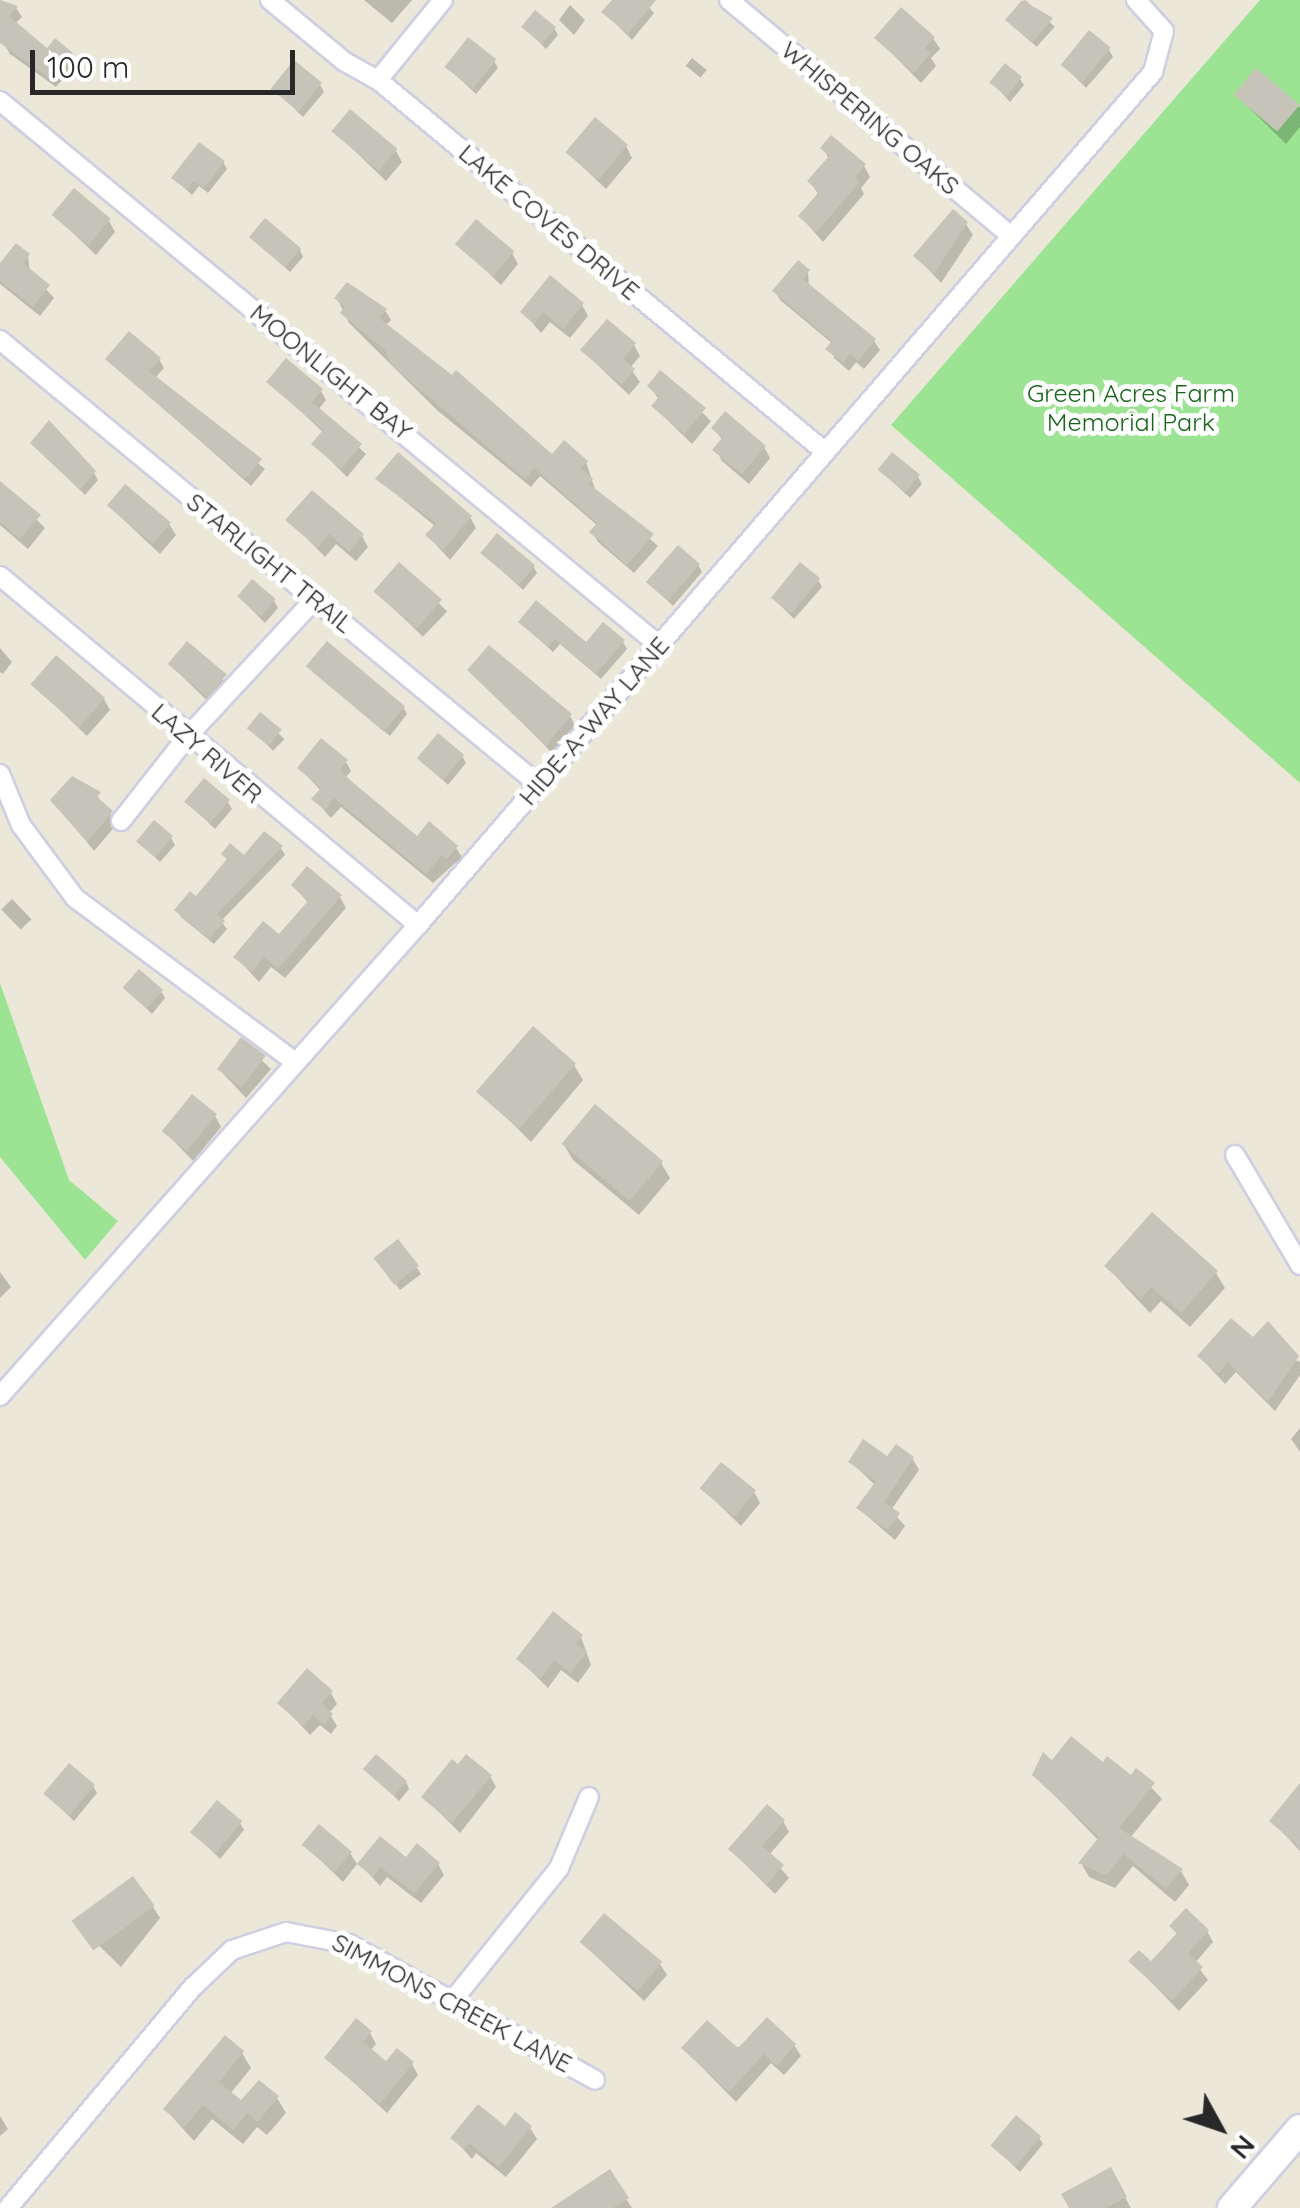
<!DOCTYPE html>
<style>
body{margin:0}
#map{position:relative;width:1300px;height:2208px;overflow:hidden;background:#ebe8d9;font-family:Quicksand,sans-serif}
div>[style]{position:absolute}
.green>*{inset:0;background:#9ce493}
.shadow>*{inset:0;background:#0003;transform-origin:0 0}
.building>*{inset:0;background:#c6c4b9;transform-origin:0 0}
.roads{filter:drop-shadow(2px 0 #cfcee2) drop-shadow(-2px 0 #cfcee2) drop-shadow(0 2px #cfcee2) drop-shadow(0 -2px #cfcee2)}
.street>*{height:18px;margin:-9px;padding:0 9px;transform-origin:9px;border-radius:9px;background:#fff}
.secondary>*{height:28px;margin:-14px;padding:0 14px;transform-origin:14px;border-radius:14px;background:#fff}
span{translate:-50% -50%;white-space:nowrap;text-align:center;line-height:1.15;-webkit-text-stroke:10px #fff;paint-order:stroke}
.street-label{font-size:25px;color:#282828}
.park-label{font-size:25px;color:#176619}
.north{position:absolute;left:1170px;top:2078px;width:100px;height:100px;-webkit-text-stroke:8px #fff;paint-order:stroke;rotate:130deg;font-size:28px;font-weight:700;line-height:40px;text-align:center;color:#282828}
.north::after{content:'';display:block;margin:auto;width:35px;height:45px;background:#282828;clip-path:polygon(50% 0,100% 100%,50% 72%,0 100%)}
.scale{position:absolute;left:30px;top:50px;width:265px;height:45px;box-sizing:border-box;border:5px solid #282828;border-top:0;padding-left:12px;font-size:30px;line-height:35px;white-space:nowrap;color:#282828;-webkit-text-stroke:8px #fff;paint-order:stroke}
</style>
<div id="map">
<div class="green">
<div style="clip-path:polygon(1260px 0,1300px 0,1300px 783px,891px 425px)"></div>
<div style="clip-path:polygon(0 983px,69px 1180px,118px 1221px,85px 1260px,0 1157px)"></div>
</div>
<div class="shadow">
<div style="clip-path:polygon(0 0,16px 8px,22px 17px,15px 24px,47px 52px,71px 55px,76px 64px,56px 87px,10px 54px,0 37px)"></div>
<div style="clip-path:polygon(364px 0,412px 0,392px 23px)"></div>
<div style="clip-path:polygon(615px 0,643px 0,654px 13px,632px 40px,605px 13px)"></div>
<div style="left:1025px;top:0;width:40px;height:27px;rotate:42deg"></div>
<div style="clip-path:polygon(570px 5px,585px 20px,574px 35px,559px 20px)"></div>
<div style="clip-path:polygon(524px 27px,554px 28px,558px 35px,546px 49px)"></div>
<div style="clip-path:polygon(877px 38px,933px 38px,940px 49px,931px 58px,936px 66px,921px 83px)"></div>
<div style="clip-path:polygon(1109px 50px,1113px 57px,1086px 88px,1063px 65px)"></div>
<div style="left:692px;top:58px;width:19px;height:10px;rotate:39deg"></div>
<div style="clip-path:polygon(494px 61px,498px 68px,476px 94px,447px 67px)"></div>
<div style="clip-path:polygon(1256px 71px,1300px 108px,1300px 127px,1286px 144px,1236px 95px)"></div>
<div style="clip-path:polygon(1020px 79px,1024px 85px,1010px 102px,992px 82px)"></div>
<div style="clip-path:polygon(320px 85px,324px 92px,303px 117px,273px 88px)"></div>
<div style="clip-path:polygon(334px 131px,396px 151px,402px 162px,386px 181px)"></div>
<div style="clip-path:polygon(626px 146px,632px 158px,606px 189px,568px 153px)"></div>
<div style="clip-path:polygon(823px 148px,864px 166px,870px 177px,861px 188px,864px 194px,823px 242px,801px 217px,819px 195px,810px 182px,829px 159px)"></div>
<div style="clip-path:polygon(223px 162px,227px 169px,208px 193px,199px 186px,192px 195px,174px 178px)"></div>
<div style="clip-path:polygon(54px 215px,109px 221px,115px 232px,96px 255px)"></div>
<div style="clip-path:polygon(966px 224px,973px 235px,941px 283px,916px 256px)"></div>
<div style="clip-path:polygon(252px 237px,300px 250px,303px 257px,290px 272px)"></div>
<div style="clip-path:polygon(458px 244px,512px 253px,518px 264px,501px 285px)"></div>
<div style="clip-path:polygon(28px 256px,30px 272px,54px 298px,40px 316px,0 284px,0 267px)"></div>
<div style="clip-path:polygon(808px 272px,809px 287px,874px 341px,880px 350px,864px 369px,856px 362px,849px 371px,834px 358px,833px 344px,780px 300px,775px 291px)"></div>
<div style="clip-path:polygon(337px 298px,385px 310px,391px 320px,385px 326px,552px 457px,586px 462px,596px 492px,658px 546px,634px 573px,598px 542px,592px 532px,598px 526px,540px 476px,531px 487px,438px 411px,349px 323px)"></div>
<div style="clip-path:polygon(582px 305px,588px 316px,570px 338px,550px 322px,541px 333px,523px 312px)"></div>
<div style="clip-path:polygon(634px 345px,640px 356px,630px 368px,640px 382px,629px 395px,583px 351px)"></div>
<div style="clip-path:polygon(108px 359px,159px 359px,164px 368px,155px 378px,265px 469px,251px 486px)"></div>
<div style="clip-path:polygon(661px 373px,711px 421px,692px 444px,654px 407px,659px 400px,650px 386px)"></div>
<div style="clip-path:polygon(269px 382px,321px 391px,326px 400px,318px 410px,366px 454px,347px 477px,314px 444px,324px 433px)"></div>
<div style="clip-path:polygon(714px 428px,764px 447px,770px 458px,749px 484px,722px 461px,716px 450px,723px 441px)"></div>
<div style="clip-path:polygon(33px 443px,94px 473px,98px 480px,85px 495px)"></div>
<div style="clip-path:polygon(880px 470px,918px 477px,922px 484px,910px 498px)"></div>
<div style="clip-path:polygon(378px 479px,470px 517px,476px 528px,450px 560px,428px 536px,436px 527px)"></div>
<div style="clip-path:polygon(0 484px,45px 528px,28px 549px,0 525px)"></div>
<div style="clip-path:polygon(109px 506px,169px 524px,176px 535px,160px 554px)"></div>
<div style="clip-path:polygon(289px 520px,362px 536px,368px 547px,356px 561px,336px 544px,325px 557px)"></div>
<div style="clip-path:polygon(483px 553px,533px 566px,537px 573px,523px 590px)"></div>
<div style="left:399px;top:565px;width:67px;height:35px;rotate:44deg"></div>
<div style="clip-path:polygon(698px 565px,702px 572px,673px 606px,650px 583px)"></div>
<div style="clip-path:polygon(818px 580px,822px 587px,794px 619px,773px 598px)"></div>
<div style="clip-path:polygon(240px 598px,274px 601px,278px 608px,265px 623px)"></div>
<div style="clip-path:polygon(521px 622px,586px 645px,623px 642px,627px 649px,601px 679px,560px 644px,553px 652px)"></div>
<div style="left:187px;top:645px;width:62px;height:26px;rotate:44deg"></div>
<div style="clip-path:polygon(0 648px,12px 662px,3px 674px,0 672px)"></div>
<div style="clip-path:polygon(309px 666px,403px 707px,407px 714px,390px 736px)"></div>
<div style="clip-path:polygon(471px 670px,570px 716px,575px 725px,552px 753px)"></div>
<div style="clip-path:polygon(34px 685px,104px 699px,110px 710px,87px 736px)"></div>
<div style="left:261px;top:716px;width:33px;height:16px;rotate:45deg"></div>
<div style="clip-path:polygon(462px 756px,466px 763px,448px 785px,420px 758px)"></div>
<div style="clip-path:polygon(346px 762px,351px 771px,345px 778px,417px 840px,456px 848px,462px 857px,433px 883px,341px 807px,331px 818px,315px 800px,321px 791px,300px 768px)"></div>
<div style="clip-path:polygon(90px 786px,117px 824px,94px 851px,54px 800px)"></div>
<div style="clip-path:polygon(187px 802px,228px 802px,232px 809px,215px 829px)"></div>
<div style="clip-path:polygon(171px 838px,175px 845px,160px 862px,139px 842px)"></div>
<div style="clip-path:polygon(281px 848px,285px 855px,221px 921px,227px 929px,214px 944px,181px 917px,177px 910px,196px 900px,228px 862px,224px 854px,244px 858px)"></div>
<div style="clip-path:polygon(294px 886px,340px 897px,346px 908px,285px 978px,271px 967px,259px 982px,236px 957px,279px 937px,309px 904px)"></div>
<div style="left:12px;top:899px;width:28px;height:15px;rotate:46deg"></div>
<div style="clip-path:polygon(126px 988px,161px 991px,165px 998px,152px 1014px)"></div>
<div style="clip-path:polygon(241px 1041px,271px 1069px,246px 1098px,218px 1068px)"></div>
<div style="clip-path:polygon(574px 1065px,583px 1080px,531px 1142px,485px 1096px)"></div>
<div style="clip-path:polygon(215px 1116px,221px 1127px,193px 1161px,164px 1131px)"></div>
<div style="clip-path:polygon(564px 1145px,661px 1163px,670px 1178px,639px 1215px,573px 1160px)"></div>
<div style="clip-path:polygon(381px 1265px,417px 1268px,421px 1274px,400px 1290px)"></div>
<div style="clip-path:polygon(1107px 1267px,1216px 1273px,1225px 1288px,1190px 1327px,1161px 1301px,1150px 1313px)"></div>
<div style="clip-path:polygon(0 1272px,11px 1287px,0 1298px)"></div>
<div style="clip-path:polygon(1254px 1341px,1300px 1362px,1300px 1375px,1275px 1411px,1236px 1372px,1225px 1384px,1200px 1357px)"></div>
<div style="clip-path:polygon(1300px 1428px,1300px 1452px,1291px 1439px)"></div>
<div style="clip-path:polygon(912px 1458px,919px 1470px,891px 1510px,905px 1526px,895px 1540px,859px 1509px,875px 1485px,851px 1462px)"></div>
<div style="clip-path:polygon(702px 1488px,754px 1492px,760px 1503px,741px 1526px)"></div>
<div style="clip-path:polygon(581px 1637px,591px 1665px,578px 1683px,561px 1670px,548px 1688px,519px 1659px)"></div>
<div style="clip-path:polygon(331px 1693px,337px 1704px,329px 1713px,337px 1726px,331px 1734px,320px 1725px,310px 1735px,280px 1703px)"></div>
<div style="clip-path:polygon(1103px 1765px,1131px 1779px,1137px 1772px,1162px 1799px,1130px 1838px,1181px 1871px,1189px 1885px,1175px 1902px,1133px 1866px,1115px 1888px,1089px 1877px,1081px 1863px,1099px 1841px,1035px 1775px)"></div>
<div style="clip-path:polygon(367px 1770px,406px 1782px,409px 1789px,399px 1801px)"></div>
<div style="clip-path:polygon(490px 1776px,496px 1787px,460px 1833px,424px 1797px)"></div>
<div style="clip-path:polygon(93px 1786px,97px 1793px,74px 1821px,46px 1794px)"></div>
<div style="clip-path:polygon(1300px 1795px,1300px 1851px,1272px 1821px)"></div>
<div style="clip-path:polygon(783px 1821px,789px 1832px,769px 1855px,789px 1878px,775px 1894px,731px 1850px)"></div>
<div style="clip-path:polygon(240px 1823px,244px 1830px,220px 1859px,193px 1832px)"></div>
<div style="clip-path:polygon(305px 1845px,350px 1853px,357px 1864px,343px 1882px)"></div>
<div style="clip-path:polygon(406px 1860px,438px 1864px,444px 1875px,421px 1903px,387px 1877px,380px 1886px,360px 1864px)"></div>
<div style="clip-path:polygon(153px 1907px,160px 1918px,121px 1967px,89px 1936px)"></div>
<div style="clip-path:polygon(1172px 1926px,1207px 1931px,1213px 1942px,1195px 1963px,1208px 1980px,1179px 2011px,1131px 1961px,1151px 1965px,1178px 1936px)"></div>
<div style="clip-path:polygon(582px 1943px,660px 1964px,667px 1975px,644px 2001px)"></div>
<div style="clip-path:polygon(370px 2033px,376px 2044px,370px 2051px,387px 2065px,412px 2064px,418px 2075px,387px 2113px,327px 2058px)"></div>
<div style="clip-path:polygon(794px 2045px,801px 2056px,784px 2075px,771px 2063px,736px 2102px,684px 2049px)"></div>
<div style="clip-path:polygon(242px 2053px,251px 2068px,230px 2094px,242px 2104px,277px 2098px,286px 2113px,267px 2135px,257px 2127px,243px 2144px,212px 2119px,194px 2141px,166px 2110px)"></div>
<div style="clip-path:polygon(0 2116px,8px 2129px,0 2136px)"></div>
<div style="clip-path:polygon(530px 2128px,537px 2139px,506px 2177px,476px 2153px,472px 2159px,453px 2138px)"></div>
<div style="clip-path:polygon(1039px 2138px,1043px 2144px,1020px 2172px,993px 2146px)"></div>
<div style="clip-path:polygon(1110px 2170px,1131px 2208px,1072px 2208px)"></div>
<div style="clip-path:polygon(609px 2173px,632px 2208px,556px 2208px)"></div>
</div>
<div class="building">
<div style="clip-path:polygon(0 0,18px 6px,9px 16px,47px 48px,55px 38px,73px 53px,51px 79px,0 43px)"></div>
<div style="clip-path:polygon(612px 0,656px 0,628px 34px,601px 12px)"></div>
<div style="clip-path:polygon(1022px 0,1053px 18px,1032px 43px,1005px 20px)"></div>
<div style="clip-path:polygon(901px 7px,935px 37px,925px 48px,931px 53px,914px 73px,874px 38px)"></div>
<div style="left:535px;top:10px;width:27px;height:22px;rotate:39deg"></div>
<div style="left:1089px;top:30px;width:28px;height:45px;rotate:39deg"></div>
<div style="left:468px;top:37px;width:36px;height:38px;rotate:38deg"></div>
<div style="left:294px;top:60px;width:36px;height:37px;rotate:39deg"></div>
<div style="left:1005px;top:63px;width:22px;height:25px;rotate:39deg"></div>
<div style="left:1256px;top:68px;width:57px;height:35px;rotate:40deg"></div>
<div style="left:350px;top:109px;width:62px;height:29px;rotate:40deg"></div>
<div style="left:595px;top:117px;width:43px;height:46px;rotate:40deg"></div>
<div style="clip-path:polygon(831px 135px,866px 164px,855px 177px,860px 182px,816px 232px,798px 216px,819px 192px,807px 181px,829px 156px,820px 148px)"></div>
<div style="clip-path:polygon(199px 142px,225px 161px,204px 188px,194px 181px,187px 190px,171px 178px)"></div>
<div style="left:74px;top:188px;width:48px;height:35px;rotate:40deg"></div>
<div style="clip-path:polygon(953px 209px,968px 222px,934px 274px,913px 256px)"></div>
<div style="left:265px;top:218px;width:47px;height:25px;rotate:40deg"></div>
<div style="left:476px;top:219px;width:50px;height:33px;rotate:40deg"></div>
<div style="clip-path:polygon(16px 243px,30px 254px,23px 263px,50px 285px,33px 307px,0 281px,0 263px)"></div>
<div style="clip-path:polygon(798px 260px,810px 270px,803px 279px,876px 339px,858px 361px,850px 354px,843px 363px,825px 349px,832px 341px,772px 291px)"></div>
<div style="clip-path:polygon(550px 275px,584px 303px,563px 329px,543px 312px,534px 324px,520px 312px)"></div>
<div style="clip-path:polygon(347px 282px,387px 309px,379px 318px,452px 375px,456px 370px,552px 454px,564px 440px,588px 461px,581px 468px,593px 479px,589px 484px,654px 534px,627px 565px,589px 532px,597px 523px,534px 468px,525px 479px,391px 365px,385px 350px,340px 313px,345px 307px,334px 298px)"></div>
<div style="clip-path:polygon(607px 319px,636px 343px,623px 359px,635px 369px,622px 385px,580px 350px)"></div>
<div style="clip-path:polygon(129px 331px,161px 358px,149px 371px,262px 459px,245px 479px,105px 359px)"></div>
<div style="clip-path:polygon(286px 358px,323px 389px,312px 402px,362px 444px,341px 469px,311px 444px,323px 430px,266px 382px)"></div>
<div style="clip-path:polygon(660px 370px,706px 408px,684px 434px,651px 406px,659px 397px,647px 386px)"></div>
<div style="clip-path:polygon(725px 411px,766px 446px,742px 474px,712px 450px,722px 438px,711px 428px)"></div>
<div style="clip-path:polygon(49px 420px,96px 471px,80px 490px,30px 443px)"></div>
<div style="clip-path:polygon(398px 452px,472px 516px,443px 550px,425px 535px,436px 523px,375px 479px)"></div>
<div style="left:892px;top:452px;width:36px;height:23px;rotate:39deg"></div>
<div style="clip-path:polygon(0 481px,41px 515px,20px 539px,0 522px)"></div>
<div style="left:125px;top:484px;width:60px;height:28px;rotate:40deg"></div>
<div style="clip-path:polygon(312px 490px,364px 534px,349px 552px,329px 534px,318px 548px,285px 520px)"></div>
<div style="left:497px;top:533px;width:50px;height:26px;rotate:40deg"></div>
<div style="left:678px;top:545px;width:29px;height:49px;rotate:41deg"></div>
<div style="left:399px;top:562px;width:57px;height:39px;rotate:41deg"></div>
<div style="left:800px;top:562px;width:26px;height:46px;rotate:39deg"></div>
<div style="left:252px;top:579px;width:31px;height:23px;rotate:40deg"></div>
<div style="clip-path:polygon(536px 600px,586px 642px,603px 622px,625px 640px,596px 674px,555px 639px,548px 647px,518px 622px)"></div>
<div style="left:187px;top:641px;width:52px;height:30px;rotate:40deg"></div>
<div style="left:327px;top:641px;width:102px;height:33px;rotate:40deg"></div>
<div style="clip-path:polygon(489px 645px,572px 714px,546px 746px,467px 670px)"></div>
<div style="left:56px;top:655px;width:65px;height:39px;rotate:41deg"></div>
<div style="left:260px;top:712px;width:28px;height:21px;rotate:39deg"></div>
<div style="left:438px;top:733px;width:34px;height:33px;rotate:40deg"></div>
<div style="clip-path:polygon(321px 738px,348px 760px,340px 769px,350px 780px,417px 836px,429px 821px,458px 846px,447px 859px,442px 855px,426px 874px,334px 798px,325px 810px,311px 799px,321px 788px,297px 768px)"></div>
<div style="clip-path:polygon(72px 776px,101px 792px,97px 797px,113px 811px,87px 842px,50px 800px)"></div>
<div style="left:204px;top:778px;width:34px;height:31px;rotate:40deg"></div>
<div style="left:154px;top:820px;width:25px;height:28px;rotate:40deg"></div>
<div style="clip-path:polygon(264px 831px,283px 846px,217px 914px,225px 921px,209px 939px,174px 910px,190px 891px,196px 896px,227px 859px,221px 854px,230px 843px,244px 855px)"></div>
<div style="clip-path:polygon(307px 866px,342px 895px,278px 969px,264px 957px,252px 972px,233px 957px,263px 921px,279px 934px,308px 901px,291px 885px)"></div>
<div style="left:139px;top:969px;width:32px;height:25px;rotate:41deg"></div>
<div style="left:533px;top:1026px;width:57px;height:87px;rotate:41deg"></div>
<div style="left:241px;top:1037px;width:31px;height:40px;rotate:37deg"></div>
<div style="left:192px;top:1094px;width:32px;height:48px;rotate:39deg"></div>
<div style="left:595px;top:1104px;width:89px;height:52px;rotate:40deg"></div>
<div style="clip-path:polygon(1152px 1212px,1218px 1271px,1181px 1313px,1151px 1287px,1141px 1299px,1104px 1266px)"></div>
<div style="left:398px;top:1239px;width:34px;height:31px;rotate:52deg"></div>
<div style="clip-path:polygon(1231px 1318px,1253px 1337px,1268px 1321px,1299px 1356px,1268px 1402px,1228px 1362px,1218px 1374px,1197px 1356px)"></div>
<div style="clip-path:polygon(863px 1439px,887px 1456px,896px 1444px,914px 1457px,884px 1502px,900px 1513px,888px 1530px,856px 1508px,876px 1481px,848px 1462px)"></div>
<div style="left:721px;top:1462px;width:45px;height:34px;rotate:39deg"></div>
<div style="clip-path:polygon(553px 1611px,583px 1635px,576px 1644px,587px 1652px,571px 1673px,554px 1660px,541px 1679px,516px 1659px)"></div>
<div style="clip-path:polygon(307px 1668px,333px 1691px,322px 1703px,333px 1714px,324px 1725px,313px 1715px,303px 1726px,277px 1703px)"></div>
<div style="clip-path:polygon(1071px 1736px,1103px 1762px,1107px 1756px,1131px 1775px,1136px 1768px,1155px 1783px,1119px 1828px,1183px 1869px,1166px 1889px,1124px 1854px,1106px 1875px,1078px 1863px,1099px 1837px,1032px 1775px,1043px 1752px,1052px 1760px)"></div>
<div style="left:376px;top:1754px;width:41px;height:20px;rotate:41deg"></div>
<div style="clip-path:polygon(466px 1754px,492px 1775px,452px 1823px,421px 1797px,452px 1759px,458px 1764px)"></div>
<div style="left:69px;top:1763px;width:34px;height:40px;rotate:40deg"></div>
<div style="clip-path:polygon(1300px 1783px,1300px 1848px,1269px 1821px)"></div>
<div style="left:217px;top:1800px;width:33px;height:42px;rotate:40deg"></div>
<div style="clip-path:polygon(767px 1804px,785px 1820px,762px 1846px,784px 1865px,767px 1884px,728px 1849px)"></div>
<div style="left:319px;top:1824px;width:43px;height:27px;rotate:40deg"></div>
<div style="clip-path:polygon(380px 1836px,406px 1857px,417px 1843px,440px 1863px,414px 1893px,380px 1867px,373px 1877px,357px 1864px)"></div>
<div style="left:133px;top:1876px;width:37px;height:76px;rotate:54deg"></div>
<div style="clip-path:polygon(1186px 1908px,1209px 1930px,1188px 1953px,1203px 1967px,1172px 2001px,1128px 1961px,1139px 1950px,1151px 1961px,1177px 1933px,1169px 1926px)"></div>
<div style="left:604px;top:1913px;width:76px;height:38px;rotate:40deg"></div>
<div style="clip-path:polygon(767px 2017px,796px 2044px,777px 2066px,764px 2054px,729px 2092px,681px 2048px,707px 2020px,738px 2048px)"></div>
<div style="clip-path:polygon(356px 2018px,372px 2031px,363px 2042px,386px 2061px,397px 2048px,414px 2062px,380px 2104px,324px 2058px)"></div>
<div style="clip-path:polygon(225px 2035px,244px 2051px,219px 2082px,241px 2100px,259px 2080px,279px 2096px,258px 2122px,248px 2113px,233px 2130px,203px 2105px,184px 2127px,163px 2109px)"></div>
<div style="clip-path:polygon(478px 2104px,505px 2126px,515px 2112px,532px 2126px,499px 2167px,469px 2143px,465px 2150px,450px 2138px)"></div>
<div style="left:1016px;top:2115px;width:33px;height:40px;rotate:40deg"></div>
<div style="clip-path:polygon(1111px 2167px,1127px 2197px,1106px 2208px,1069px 2208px,1061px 2194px)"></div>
<div style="clip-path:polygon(610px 2169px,629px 2198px,613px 2208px,551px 2208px)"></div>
</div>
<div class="roads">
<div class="street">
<div style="left:270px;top:0;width:97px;rotate:39.6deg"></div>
<div style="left:345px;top:62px;width:38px;rotate:29deg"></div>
<div style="left:378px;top:80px;width:580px;rotate:39.75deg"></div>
<div style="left:729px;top:0;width:368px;rotate:39.9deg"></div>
<div style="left:378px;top:80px;width:103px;rotate:-50.9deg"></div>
<div style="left:0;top:101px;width:856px;rotate:39.55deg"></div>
<div style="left:0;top:340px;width:699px;rotate:39.54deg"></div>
<div style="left:0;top:576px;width:545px;rotate:39.86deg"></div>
<div style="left:0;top:774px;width:55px;rotate:67.6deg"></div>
<div style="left:21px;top:825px;width:91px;rotate:53.5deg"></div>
<div style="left:75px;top:898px;width:274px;rotate:36.7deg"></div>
<div style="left:121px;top:821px;width:108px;rotate:-51.8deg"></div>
<div style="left:188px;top:736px;width:187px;rotate:-47.2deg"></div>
<div style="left:1235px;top:1155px;width:128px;rotate:59.4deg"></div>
<div style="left:0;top:1396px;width:630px;rotate:-48.41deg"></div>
<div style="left:418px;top:925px;width:1126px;rotate:-49.25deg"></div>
<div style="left:1153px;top:72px;width:42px;rotate:-75deg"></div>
<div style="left:1164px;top:31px;width:42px;rotate:-132.1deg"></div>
<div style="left:453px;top:2000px;width:169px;rotate:-51.2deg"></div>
<div style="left:559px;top:1868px;width:77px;rotate:-67.1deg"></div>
<div style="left:8px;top:2208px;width:288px;rotate:-50.1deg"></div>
<div style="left:193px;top:1987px;width:54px;rotate:-43.5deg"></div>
<div style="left:232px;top:1950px;width:57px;rotate:-18.4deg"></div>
<div style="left:286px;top:1932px;width:64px;rotate:10.8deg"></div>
<div style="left:349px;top:1944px;width:281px;rotate:28.9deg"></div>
</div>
<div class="secondary">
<div style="left:1232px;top:2208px;width:104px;rotate:-49.3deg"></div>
</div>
</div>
<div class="street-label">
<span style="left:870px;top:118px;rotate:40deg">WHISPERING OAKS</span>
<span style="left:549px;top:222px;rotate:40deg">LAKE COVES DRIVE</span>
<span style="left:331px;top:372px;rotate:39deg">MOONLIGHT BAY</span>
<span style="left:270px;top:563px;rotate:39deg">STARLIGHT TRAIL</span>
<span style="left:594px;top:721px;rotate:-49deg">HIDE-A-WAY LANE</span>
<span style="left:207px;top:753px;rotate:41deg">LAZY RIVER</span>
<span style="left:452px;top:2003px;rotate:28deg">SIMMONS CREEK LANE</span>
</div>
<div class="park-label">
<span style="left:1131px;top:408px">Green Acres Farm<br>Memorial Park</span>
</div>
<div class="north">N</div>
<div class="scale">100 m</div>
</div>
